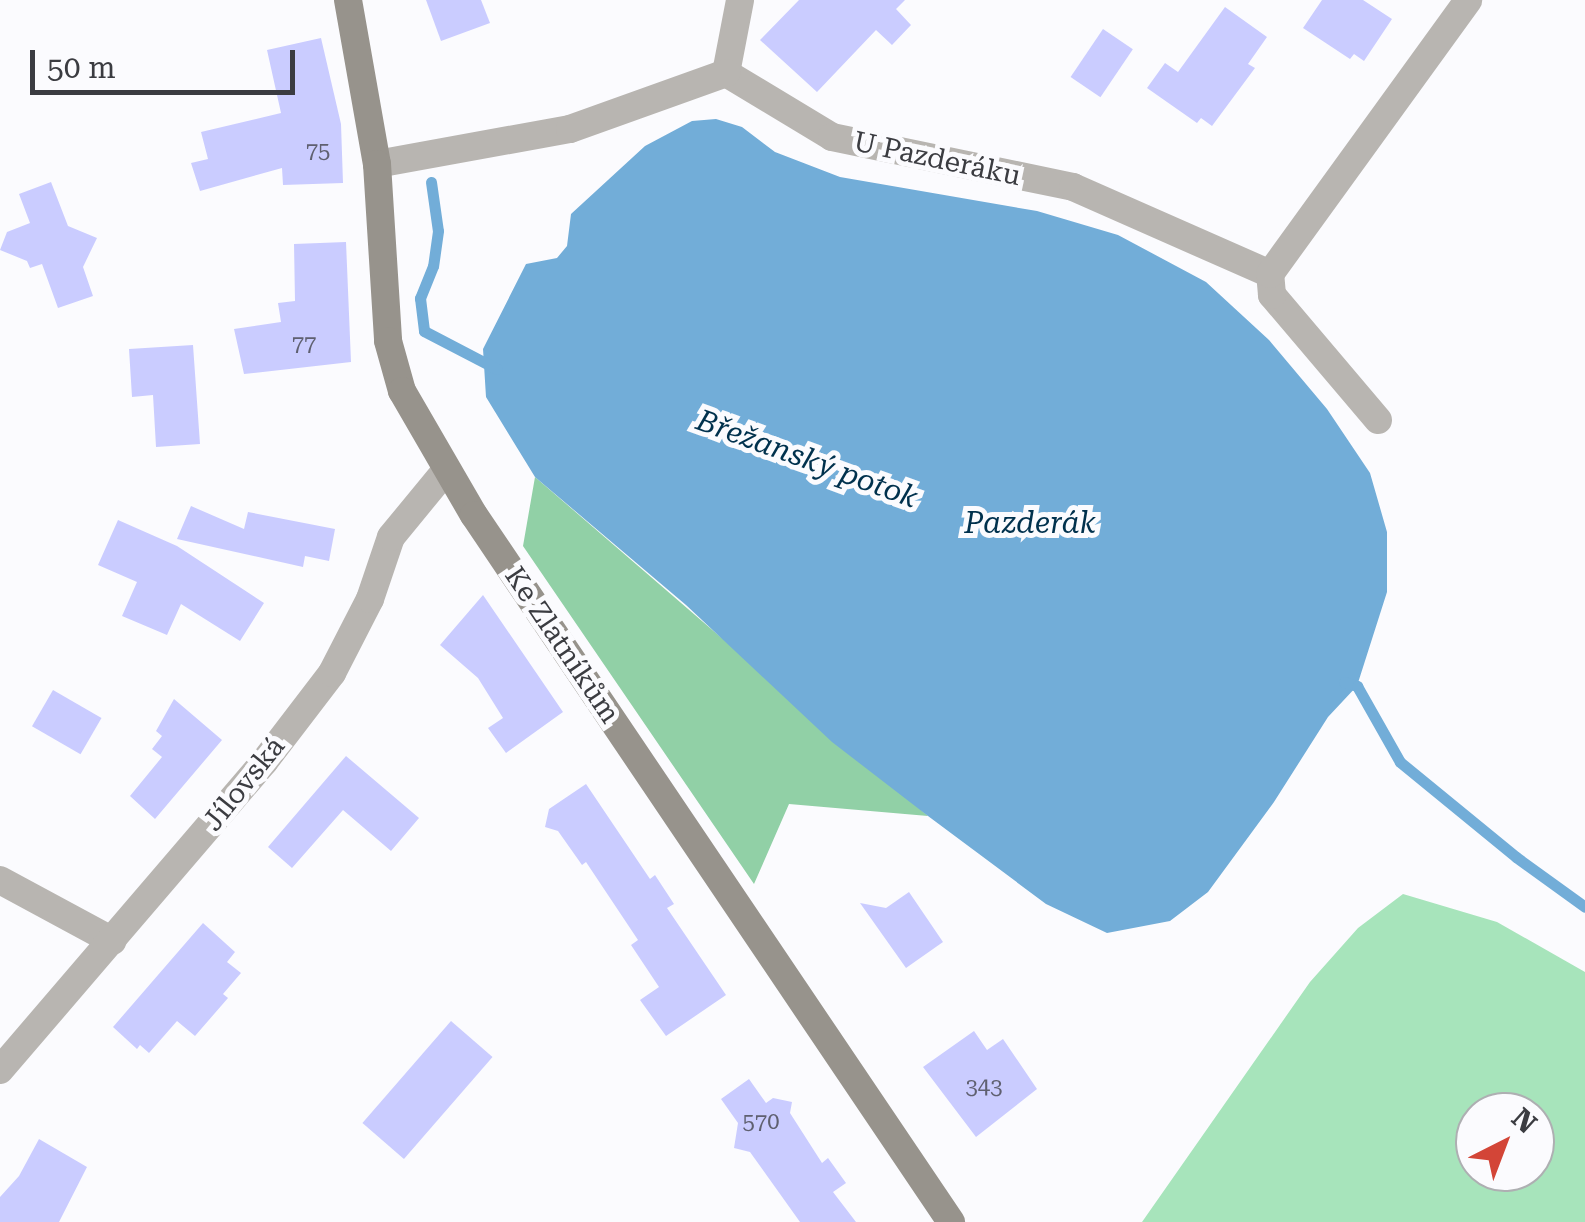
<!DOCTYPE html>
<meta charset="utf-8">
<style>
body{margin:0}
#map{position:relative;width:1585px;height:1222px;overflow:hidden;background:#fbfbfe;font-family:"Roboto Serif",serif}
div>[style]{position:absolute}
.green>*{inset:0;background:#a7e4bb}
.forest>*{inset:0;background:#91d0a6}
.water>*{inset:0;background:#72add8}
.stream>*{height:11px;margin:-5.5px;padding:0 5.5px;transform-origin:5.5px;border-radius:5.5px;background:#72add8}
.building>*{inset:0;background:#caccff;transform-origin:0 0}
.minor>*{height:28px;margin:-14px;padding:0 14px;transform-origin:14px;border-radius:14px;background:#b8b5b1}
.tertiary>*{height:28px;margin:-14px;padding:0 14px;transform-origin:14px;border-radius:14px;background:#b8b5b1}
.secondary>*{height:28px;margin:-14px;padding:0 14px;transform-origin:14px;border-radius:14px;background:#97938c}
span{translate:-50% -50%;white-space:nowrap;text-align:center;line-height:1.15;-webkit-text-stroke:10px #fbfbfe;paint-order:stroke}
.number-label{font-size:22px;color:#5f6070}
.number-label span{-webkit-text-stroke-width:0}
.street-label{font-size:28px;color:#3b3c41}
.water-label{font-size:30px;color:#00314d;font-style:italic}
.north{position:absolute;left:1455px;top:1092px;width:100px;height:100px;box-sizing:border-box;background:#fbfbfe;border:2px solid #aeafb2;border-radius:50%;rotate:42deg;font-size:28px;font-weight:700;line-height:40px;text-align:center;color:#3b3c41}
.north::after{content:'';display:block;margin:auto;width:35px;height:45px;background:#d34537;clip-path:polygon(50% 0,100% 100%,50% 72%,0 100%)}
.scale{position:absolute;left:30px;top:50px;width:265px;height:45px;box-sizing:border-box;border:5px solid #3b3c41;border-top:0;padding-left:12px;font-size:30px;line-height:35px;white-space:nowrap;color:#3b3c41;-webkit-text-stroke:8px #fbfbfe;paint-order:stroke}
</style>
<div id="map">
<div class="green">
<div style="clip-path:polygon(evenodd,1403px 894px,1497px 922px,1585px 972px,1585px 1222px,1142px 1222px,1310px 982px,1358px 928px,1403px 894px,1475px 1112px,1535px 1112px,1535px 1172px,1475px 1172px,1475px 1112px)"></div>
</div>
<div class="forest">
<div style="clip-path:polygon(535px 477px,928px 816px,789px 804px,754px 884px,523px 546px)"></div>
</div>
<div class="water">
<div style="clip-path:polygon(716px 119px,742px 127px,775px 152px,840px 177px,1037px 211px,1118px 235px,1206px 282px,1269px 340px,1327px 409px,1370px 473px,1387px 532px,1387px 592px,1357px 686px,1328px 717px,1274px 802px,1208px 892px,1170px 921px,1107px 933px,1046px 904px,928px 816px,832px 742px,686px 605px,535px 477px,486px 397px,483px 349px,526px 264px,557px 258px,567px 246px,571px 214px,645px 146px,692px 121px)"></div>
</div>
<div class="stream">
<div style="left:431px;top:182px;width:49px;rotate:81.9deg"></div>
<div style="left:438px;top:231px;width:35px;rotate:98deg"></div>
<div style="left:433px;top:266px;width:35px;rotate:112deg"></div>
<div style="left:420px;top:298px;width:33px;rotate:83deg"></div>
<div style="left:424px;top:331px;width:82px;rotate:27.5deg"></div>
<div style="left:1344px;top:682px;width:14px;rotate:17deg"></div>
<div style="left:1357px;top:686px;width:87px;rotate:60.5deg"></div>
<div style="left:1400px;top:762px;width:150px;rotate:39.3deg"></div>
<div style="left:1516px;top:857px;width:85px;rotate:35.9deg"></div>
</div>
<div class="building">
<div style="clip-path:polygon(426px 0,481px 0,490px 23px,441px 41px)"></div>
<div style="clip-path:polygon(799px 0,905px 0,896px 9px,911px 25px,892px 45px,876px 30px,817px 92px,760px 40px)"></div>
<div style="clip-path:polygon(1322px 0,1363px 0,1392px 19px,1364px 61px,1354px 54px,1350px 59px,1303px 28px)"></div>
<div style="clip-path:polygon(1225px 7px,1267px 37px,1248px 64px,1255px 68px,1212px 126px,1201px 118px,1197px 123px,1147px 88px,1165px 63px,1178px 72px)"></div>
<div style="left:1103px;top:29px;width:36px;height:58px;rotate:34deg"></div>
<div style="clip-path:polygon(321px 38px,341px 124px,343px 183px,283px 185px,282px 168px,200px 191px,191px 163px,208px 159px,201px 132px,281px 113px,267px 50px)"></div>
<div style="clip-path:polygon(51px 182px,68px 226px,97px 238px,83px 267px,93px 296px,58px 308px,42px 264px,30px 268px,27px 261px,0 250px,7px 232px,30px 223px,19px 194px)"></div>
<div style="clip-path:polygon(346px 242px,351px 362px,244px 374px,234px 329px,281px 322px,278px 303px,295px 301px,294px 244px)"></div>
<div style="clip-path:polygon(193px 345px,200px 444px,156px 447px,153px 395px,132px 397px,129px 349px)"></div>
<div style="clip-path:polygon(191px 506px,244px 529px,248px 512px,335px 529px,329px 561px,305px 556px,303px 567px,177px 539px)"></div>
<div style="clip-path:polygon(118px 520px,177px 546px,264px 603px,240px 641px,181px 604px,167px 635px,122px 616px,137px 582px,98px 565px)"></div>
<div style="clip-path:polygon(483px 595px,563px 712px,506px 753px,488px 728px,503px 718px,478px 678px,440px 645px)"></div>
<div style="left:53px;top:690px;width:56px;height:42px;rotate:30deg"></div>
<div style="clip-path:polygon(174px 699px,222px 740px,155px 819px,130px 796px,162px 757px,152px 749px,162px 736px,156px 731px)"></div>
<div style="clip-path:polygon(346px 756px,419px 818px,391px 851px,343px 810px,292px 868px,268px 847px)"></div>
<div style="clip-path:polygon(586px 784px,650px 879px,655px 875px,674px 904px,667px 908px,726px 995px,666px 1036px,640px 1000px,659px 987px,631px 945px,638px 940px,586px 862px,582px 865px,558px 831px,545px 827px,549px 809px)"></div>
<div style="clip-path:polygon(909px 892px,943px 942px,906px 968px,860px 903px,886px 908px)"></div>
<div style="clip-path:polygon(203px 923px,235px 952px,227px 962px,241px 973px,223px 994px,228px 998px,195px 1036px,177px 1021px,149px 1053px,140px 1045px,137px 1049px,113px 1027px)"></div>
<div style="left:451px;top:1021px;width:55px;height:135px;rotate:41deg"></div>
<div style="clip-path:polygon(974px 1031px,987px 1050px,1003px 1039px,1037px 1089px,976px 1137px,923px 1067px)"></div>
<div style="clip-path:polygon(749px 1079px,766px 1103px,773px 1098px,792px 1102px,790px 1113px,822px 1163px,828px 1158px,846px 1183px,833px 1192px,856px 1222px,800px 1222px,750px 1152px,734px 1148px,738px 1123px,721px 1099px)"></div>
<div style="clip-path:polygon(39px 1139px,87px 1167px,59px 1222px,0 1222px,0 1197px,19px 1176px)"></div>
</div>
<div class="minor">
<div style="left:726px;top:73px;width:124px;rotate:31.1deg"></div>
<div style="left:832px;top:137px;width:246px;rotate:11.7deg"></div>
<div style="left:1073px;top:187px;width:215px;rotate:23.8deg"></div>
<div style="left:726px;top:73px;width:74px;rotate:-79.1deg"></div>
<div style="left:377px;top:164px;width:196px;rotate:-10.3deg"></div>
<div style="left:570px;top:129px;width:166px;rotate:-19.7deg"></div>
<div style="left:1378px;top:420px;width:164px;rotate:-130.3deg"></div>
<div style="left:1272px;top:295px;width:21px;rotate:-95deg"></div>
<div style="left:1270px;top:274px;width:338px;rotate:-54.1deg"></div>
<div style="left:0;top:880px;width:128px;rotate:28.4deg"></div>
</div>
<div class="tertiary">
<div style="left:0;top:1070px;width:406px;rotate:-49.4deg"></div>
<div style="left:264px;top:762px;width:112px;rotate:-52.6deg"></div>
<div style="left:332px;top:673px;width:83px;rotate:-62.8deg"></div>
<div style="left:370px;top:599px;width:65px;rotate:-71.3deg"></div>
<div style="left:391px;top:537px;width:87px;rotate:-50.6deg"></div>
</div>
<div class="secondary">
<div style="left:348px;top:0;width:167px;rotate:80deg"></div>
<div style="left:377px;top:164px;width:177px;rotate:86.4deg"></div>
<div style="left:388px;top:341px;width:52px;rotate:74.4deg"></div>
<div style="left:402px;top:391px;width:143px;rotate:59.9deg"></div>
<div style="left:474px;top:515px;width:853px;rotate:55.99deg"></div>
</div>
<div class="number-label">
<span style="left:318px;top:151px">75</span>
<span style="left:304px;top:344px">77</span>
<span style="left:984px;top:1087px">343</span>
<span style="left:761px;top:1122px">570</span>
</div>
<div class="street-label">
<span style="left:937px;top:159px;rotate:12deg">U Pazderáku</span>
<span style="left:562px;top:645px;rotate:56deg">Ke Zlatníkům</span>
<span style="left:244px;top:784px;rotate:-51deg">Jílovská</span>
</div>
<div class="water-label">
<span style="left:807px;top:459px;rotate:20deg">Břežanský potok</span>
<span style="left:1030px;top:523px">Pazderák</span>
</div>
<div class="north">N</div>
<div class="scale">50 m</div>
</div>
